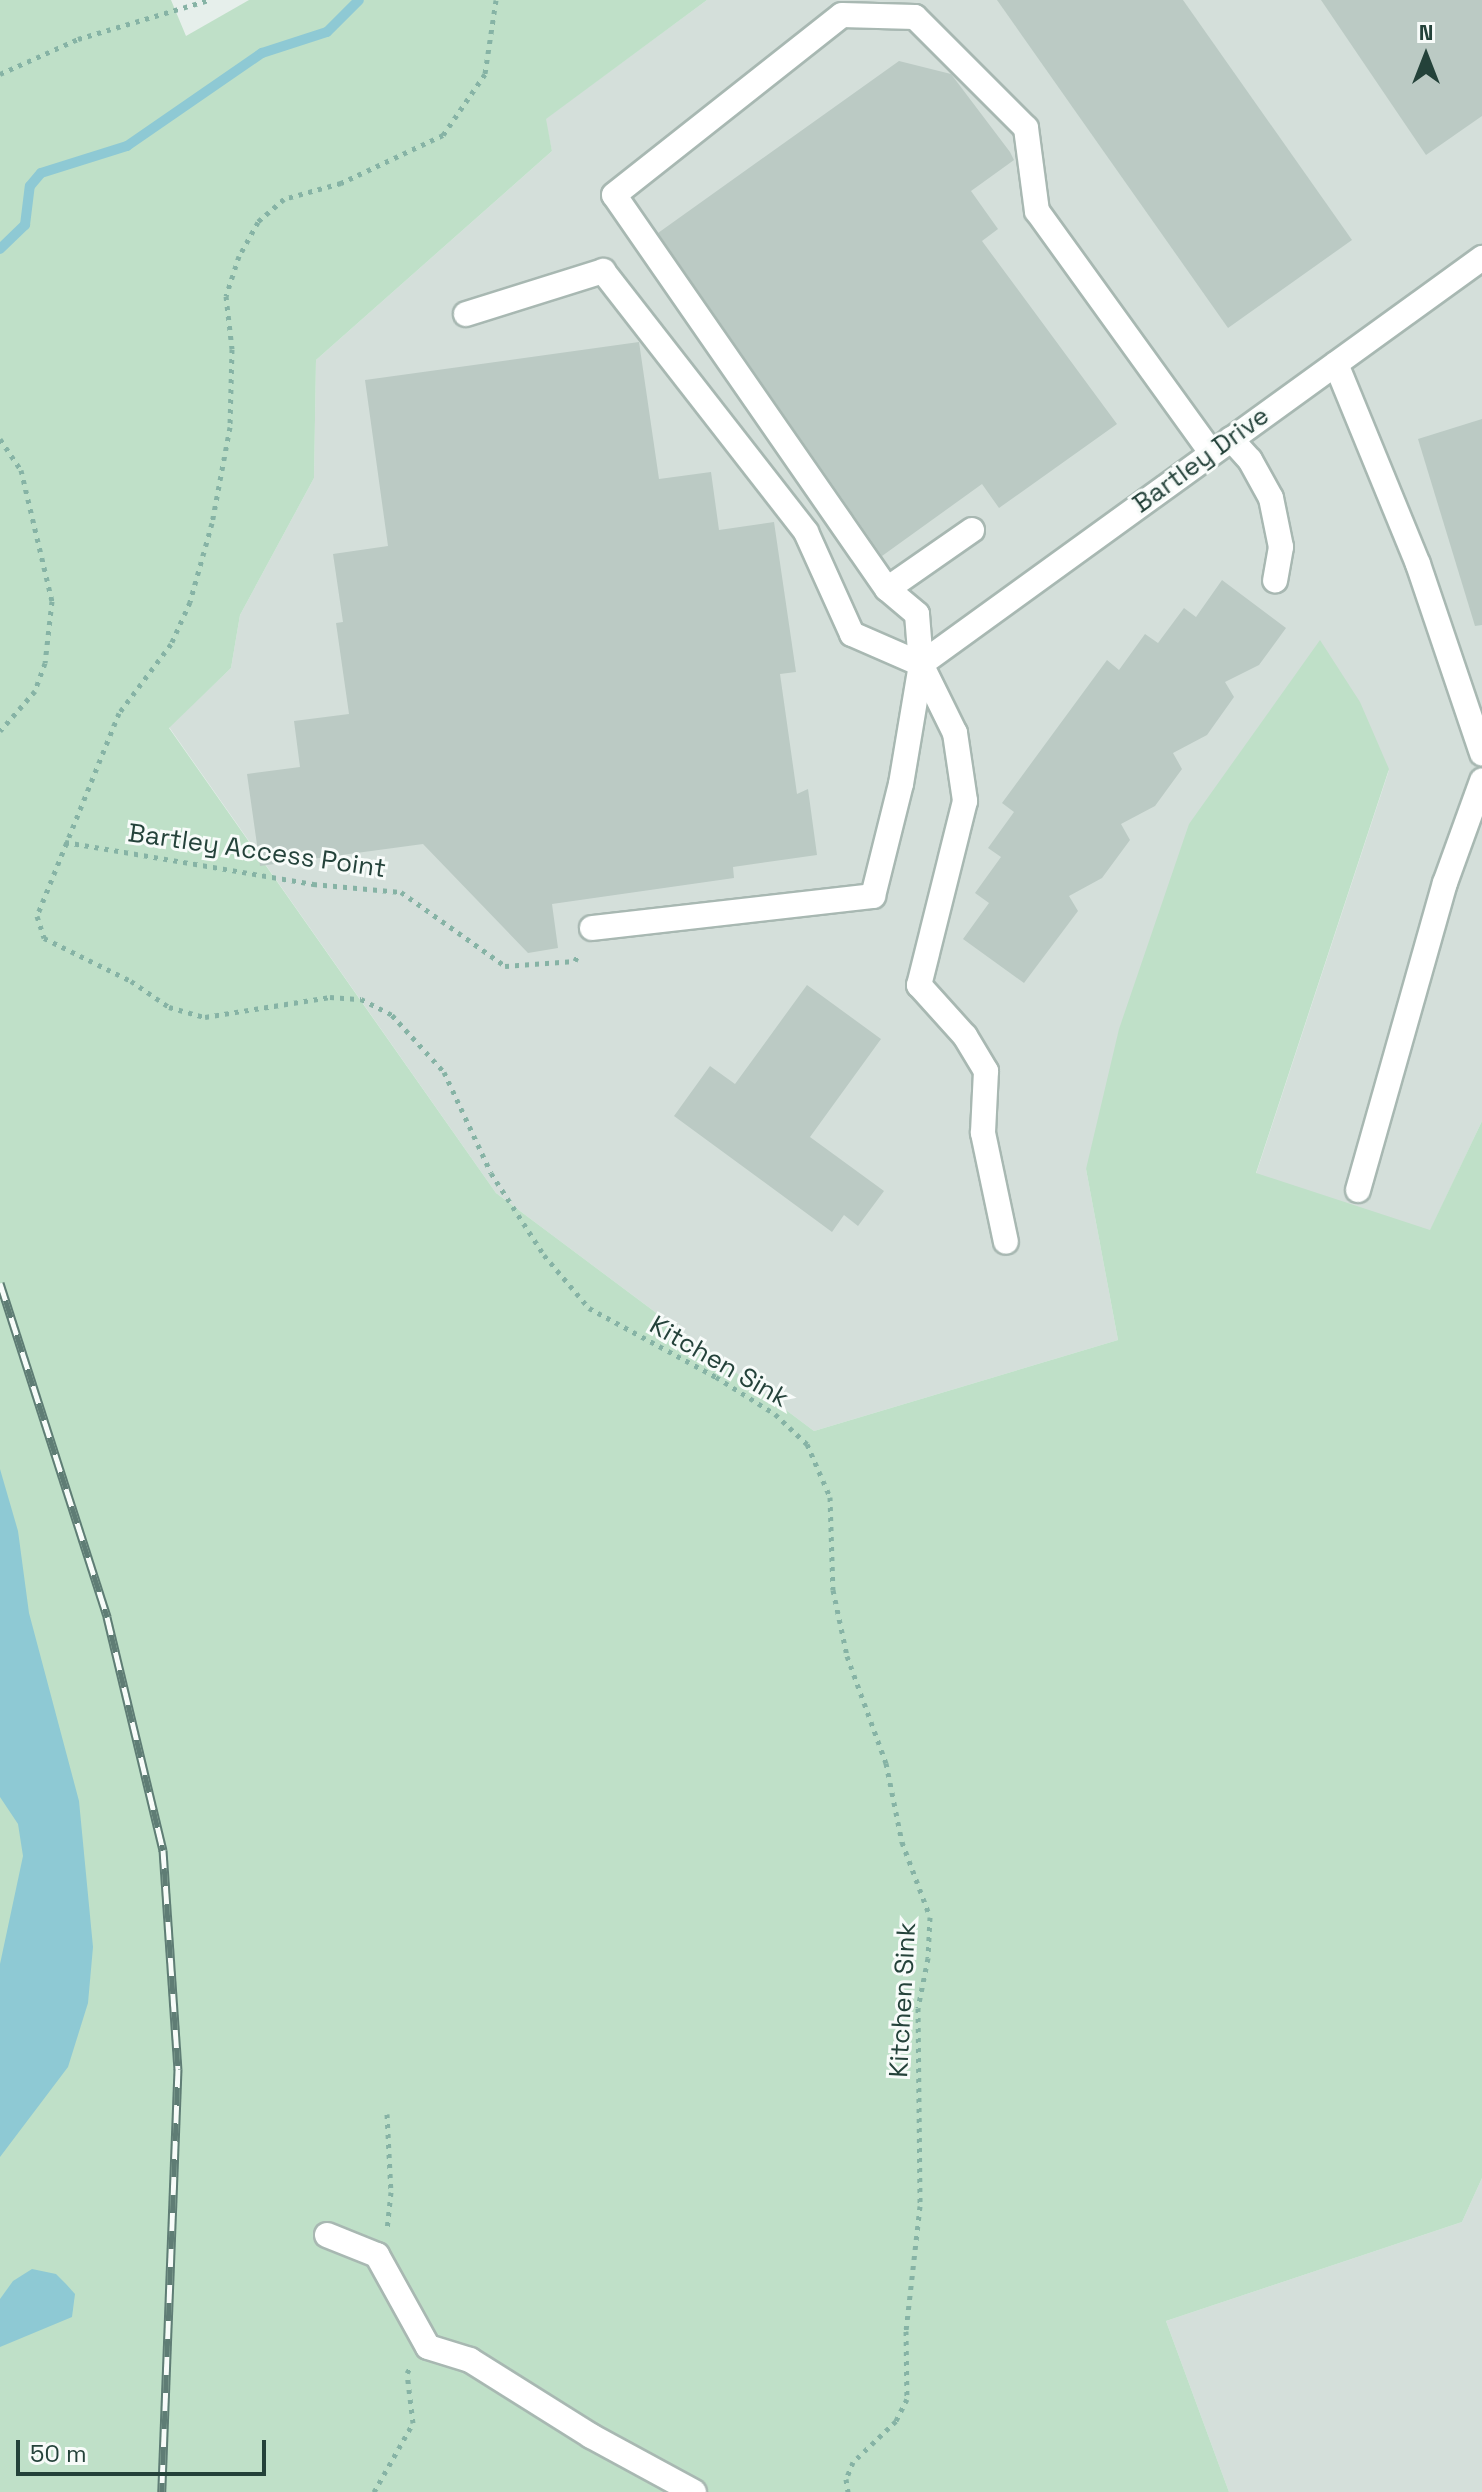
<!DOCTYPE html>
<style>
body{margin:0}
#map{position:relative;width:1482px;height:2492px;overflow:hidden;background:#e6efeb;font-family:"Space Grotesk",sans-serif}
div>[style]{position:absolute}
.built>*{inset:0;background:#d4dfda}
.green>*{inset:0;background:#bfe0c8}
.water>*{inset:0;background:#8ec9d4}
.stream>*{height:10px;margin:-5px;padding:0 5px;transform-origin:5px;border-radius:5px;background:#8ec9d4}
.building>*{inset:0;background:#bbcac4}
.path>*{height:5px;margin-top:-2.5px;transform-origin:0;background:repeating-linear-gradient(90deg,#86b3a5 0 4px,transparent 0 10px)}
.roads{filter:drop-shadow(2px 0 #a8b8b2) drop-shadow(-2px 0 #a8b8b2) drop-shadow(0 2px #a8b8b2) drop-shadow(0 -2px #a8b8b2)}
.minor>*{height:24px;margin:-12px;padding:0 12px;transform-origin:12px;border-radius:12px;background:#fff}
.rail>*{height:9px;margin-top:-4.5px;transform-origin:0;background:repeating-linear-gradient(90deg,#f7fbf9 0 18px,#5f7d75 0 36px);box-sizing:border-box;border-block:2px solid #5f7d75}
span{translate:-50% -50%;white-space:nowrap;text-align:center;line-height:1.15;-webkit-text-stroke:6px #f7fbf9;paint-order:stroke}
.street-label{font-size:26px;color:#24423a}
.north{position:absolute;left:1386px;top:16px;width:80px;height:80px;-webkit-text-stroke:6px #f7fbf9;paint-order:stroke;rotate:0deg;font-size:22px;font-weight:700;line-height:32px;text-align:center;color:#24423a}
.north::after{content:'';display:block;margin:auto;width:28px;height:36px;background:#24423a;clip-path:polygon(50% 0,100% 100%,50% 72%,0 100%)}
.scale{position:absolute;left:16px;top:2440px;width:250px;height:36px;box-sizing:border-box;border:4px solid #24423a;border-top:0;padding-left:10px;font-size:24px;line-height:28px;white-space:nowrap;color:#24423a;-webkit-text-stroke:6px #f7fbf9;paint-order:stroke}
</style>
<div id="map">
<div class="built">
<div style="clip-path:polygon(707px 0,1482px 0,1482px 1121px,1430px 1231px,1256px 1174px,1389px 770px,1086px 1169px,1118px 1340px,814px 1431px,496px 1193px,169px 727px,231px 668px,240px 615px,314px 478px,316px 360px,552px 151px,545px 119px)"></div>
<div style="clip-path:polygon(1482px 2178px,1482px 2492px,1229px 2492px,1166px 2321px,1462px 2222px)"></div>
</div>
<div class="green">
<div style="clip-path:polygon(0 0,171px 0,186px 36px,249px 0,707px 0,546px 119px,552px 151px,316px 360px,314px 478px,240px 615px,231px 668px,169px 728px,496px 1193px,814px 1431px,1118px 1340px,1086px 1169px,1119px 1029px,1189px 824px,1320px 640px,1360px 702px,1389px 769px,1256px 1173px,1430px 1230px,1482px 1121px,1482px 2178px,1462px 2222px,1166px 2321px,1229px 2492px,0 2492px)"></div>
</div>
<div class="water">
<div style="clip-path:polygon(0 1469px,18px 1531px,29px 1613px,79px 1801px,93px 1947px,88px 2003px,68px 2067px,0 2157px,0 1964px,23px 1856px,18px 1824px,0 1797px)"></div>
<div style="clip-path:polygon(32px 2269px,56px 2274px,66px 2284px,75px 2294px,72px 2317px,0 2347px,0 2299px,13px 2281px)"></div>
</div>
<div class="stream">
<div style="left:0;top:249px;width:35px;rotate:-44deg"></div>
<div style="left:25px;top:225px;width:39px;rotate:-83deg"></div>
<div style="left:30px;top:186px;width:17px;rotate:-50deg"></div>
<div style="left:41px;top:173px;width:90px;rotate:-17.4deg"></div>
<div style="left:127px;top:146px;width:164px;rotate:-34.6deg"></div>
<div style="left:262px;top:53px;width:68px;rotate:-17.9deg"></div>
<div style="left:327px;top:32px;width:45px;rotate:-45deg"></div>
</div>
<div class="building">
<div style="clip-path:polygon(997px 0,1183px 0,1352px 240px,1228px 328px)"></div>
<div style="clip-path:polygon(1321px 0,1482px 0,1482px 116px,1426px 155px)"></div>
<div style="clip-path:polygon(899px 61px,951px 74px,1010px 152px,1014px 160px,971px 191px,998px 229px,982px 241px,1117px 424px,999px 508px,982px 484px,882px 556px,658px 233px)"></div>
<div style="clip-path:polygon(639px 342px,659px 479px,711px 472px,719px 530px,774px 522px,796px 672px,780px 674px,797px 794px,808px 789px,817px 855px,733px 867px,734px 878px,552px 904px,558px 948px,528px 953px,423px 844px,260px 866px,247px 774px,300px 767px,294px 721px,349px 714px,336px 623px,343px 622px,333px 554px,388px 546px,365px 380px)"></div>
<div style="clip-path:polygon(1482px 419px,1482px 625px,1475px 626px,1418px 439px)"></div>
<div style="clip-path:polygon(1222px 580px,1286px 628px,1259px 665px,1225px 682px,1234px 697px,1207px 735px,1173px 753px,1182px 769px,1155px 806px,1121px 824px,1130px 840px,1102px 878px,1069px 896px,1078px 911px,1024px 983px,963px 939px,989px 903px,975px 893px,1001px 857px,988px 848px,1014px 812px,1002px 803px,1107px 660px,1119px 670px,1145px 634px,1158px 643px,1184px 608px,1196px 617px)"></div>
<div style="clip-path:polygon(807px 985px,881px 1039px,810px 1137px,884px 1191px,858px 1226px,844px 1215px,832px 1232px,674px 1116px,710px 1066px,735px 1084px)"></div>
</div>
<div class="path">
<div style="left:496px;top:0;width:75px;rotate:98.5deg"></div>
<div style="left:485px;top:74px;width:74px;rotate:124.5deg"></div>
<div style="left:443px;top:135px;width:113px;rotate:154.8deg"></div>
<div style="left:341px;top:183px;width:59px;rotate:164.3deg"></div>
<div style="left:284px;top:199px;width:35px;rotate:139deg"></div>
<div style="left:258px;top:222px;width:39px;rotate:119deg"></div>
<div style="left:239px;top:256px;width:42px;rotate:108deg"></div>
<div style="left:226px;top:296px;width:53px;rotate:83.5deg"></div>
<div style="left:232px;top:349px;width:78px;rotate:91.5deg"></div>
<div style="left:230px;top:427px;width:98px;rotate:100.6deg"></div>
<div style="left:212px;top:523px;width:82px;rotate:105.6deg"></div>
<div style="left:190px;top:602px;width:46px;rotate:114.3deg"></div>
<div style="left:171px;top:644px;width:86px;rotate:127deg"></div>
<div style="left:119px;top:713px;width:219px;rotate:112deg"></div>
<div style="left:37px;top:916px;width:23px;rotate:72deg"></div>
<div style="left:44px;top:938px;width:97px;rotate:26.3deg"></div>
<div style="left:131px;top:981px;width:46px;rotate:34.4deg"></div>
<div style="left:169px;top:1007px;width:37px;rotate:16deg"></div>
<div style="left:205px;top:1017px;width:127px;rotate:-9.1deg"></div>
<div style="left:330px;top:997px;width:31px;rotate:4deg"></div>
<div style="left:361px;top:999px;width:35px;rotate:27deg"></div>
<div style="left:392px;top:1015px;width:77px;rotate:47.6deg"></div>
<div style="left:444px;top:1072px;width:111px;rotate:65deg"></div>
<div style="left:491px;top:1173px;width:98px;rotate:57.1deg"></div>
<div style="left:544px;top:1255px;width:70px;rotate:49.7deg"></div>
<div style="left:589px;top:1308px;width:145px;rotate:28.5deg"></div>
<div style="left:716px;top:1377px;width:70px;rotate:32.1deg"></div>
<div style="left:775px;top:1414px;width:44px;rotate:43.2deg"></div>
<div style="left:807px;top:1444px;width:58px;rotate:66.5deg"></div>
<div style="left:830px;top:1497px;width:93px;rotate:88.2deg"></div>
<div style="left:833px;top:1590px;width:67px;rotate:78deg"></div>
<div style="left:847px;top:1656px;width:114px;rotate:70deg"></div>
<div style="left:886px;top:1763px;width:81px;rotate:78.6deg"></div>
<div style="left:902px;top:1842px;width:80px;rotate:69.5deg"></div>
<div style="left:930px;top:1917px;width:41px;rotate:92.8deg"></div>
<div style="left:928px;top:1958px;width:51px;rotate:101.3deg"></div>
<div style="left:918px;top:2008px;width:198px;rotate:89.4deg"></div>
<div style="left:920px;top:2206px;width:126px;rotate:96.4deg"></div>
<div style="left:906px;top:2331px;width:68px;rotate:89.2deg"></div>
<div style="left:907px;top:2399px;width:25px;rotate:117deg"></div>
<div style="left:896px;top:2421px;width:59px;rotate:136.4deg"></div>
<div style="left:853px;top:2462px;width:18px;rotate:112deg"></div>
<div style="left:846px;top:2479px;width:13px;rotate:81deg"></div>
<div style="left:0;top:74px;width:85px;rotate:-24.2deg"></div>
<div style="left:78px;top:39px;width:137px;rotate:-16.6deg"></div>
<div style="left:0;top:439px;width:37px;rotate:56deg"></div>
<div style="left:21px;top:470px;width:135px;rotate:76.7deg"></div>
<div style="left:52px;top:601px;width:62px;rotate:96.4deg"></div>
<div style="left:45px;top:663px;width:30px;rotate:110deg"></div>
<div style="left:35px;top:691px;width:53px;rotate:131.2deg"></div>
<div style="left:65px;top:842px;width:252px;rotate:9.6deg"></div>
<div style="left:313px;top:884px;width:88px;rotate:5.2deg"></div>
<div style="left:401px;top:892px;width:128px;rotate:35.4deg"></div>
<div style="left:505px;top:966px;width:70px;rotate:-4.1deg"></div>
<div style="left:575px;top:961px;width:9px;rotate:-63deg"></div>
<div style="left:387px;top:2114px;width:78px;rotate:87.1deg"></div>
<div style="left:391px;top:2192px;width:38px;rotate:96deg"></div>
<div style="left:374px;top:2492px;width:79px;rotate:-60.5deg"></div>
<div style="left:413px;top:2423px;width:50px;rotate:-96.8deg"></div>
<div style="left:407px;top:2373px;width:9px;rotate:-58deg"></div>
</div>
<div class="roads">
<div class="minor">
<div style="left:466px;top:314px;width:144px;rotate:-17.4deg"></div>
<div style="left:603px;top:271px;width:331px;rotate:52.1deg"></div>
<div style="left:806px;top:532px;width:112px;rotate:65.7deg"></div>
<div style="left:852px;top:634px;width:75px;rotate:23.5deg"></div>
<div style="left:921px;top:664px;width:77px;rotate:63.8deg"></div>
<div style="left:955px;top:733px;width:69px;rotate:81.6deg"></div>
<div style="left:965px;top:801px;width:190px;rotate:104deg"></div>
<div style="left:919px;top:985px;width:69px;rotate:48deg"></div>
<div style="left:965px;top:1036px;width:41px;rotate:59deg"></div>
<div style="left:986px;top:1071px;width:62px;rotate:92.8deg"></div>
<div style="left:983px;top:1133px;width:111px;rotate:78.1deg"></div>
<div style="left:1336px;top:364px;width:216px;rotate:67.7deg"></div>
<div style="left:1418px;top:564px;width:200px;rotate:71.3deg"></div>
<div style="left:1231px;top:439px;width:28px;rotate:48deg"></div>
<div style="left:1250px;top:460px;width:43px;rotate:61.1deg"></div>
<div style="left:1271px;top:498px;width:50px;rotate:78.5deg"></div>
<div style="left:1281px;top:547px;width:34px;rotate:100deg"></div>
<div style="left:972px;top:530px;width:103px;rotate:145.2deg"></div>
<div style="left:887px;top:589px;width:479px;rotate:-124.7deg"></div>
<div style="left:614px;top:195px;width:290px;rotate:-38.3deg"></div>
<div style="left:842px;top:15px;width:73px;rotate:1.6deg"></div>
<div style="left:915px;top:17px;width:157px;rotate:45deg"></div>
<div style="left:1026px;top:128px;width:84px;rotate:82.5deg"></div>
<div style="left:1037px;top:211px;width:297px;rotate:54.2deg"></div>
<div style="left:921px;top:664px;width:693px;rotate:-35.89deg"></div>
<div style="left:592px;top:928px;width:283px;rotate:-6.5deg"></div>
<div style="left:873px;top:896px;width:115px;rotate:-76deg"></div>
<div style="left:901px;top:784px;width:122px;rotate:-80.5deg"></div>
<div style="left:921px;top:664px;width:50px;rotate:-94.6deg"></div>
<div style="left:917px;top:614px;width:39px;rotate:-140deg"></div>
<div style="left:1358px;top:1190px;width:319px;rotate:-74.2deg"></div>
<div style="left:1445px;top:883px;width:109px;rotate:-70.1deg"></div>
<div style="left:327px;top:2235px;width:54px;rotate:21.8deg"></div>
<div style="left:377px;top:2255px;width:105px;rotate:61deg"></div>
<div style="left:428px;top:2347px;width:44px;rotate:17.2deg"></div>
<div style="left:470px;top:2360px;width:143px;rotate:32.1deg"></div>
<div style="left:591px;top:2436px;width:117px;rotate:28.5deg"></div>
</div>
</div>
<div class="rail">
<div style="left:0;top:1283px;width:351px;rotate:72.2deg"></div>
<div style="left:107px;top:1617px;width:240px;rotate:76.5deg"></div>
<div style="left:163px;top:1850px;width:220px;rotate:86.1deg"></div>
<div style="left:178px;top:2069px;width:423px;rotate:92.2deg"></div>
</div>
<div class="street-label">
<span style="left:1201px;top:460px;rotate:-36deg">Bartley Drive</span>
<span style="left:257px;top:851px;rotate:8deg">Bartley Access Point</span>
<span style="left:719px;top:1362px;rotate:30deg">Kitchen Sink</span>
<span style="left:903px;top:2000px;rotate:-87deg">Kitchen Sink</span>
</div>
<div class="north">N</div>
<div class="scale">50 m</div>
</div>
